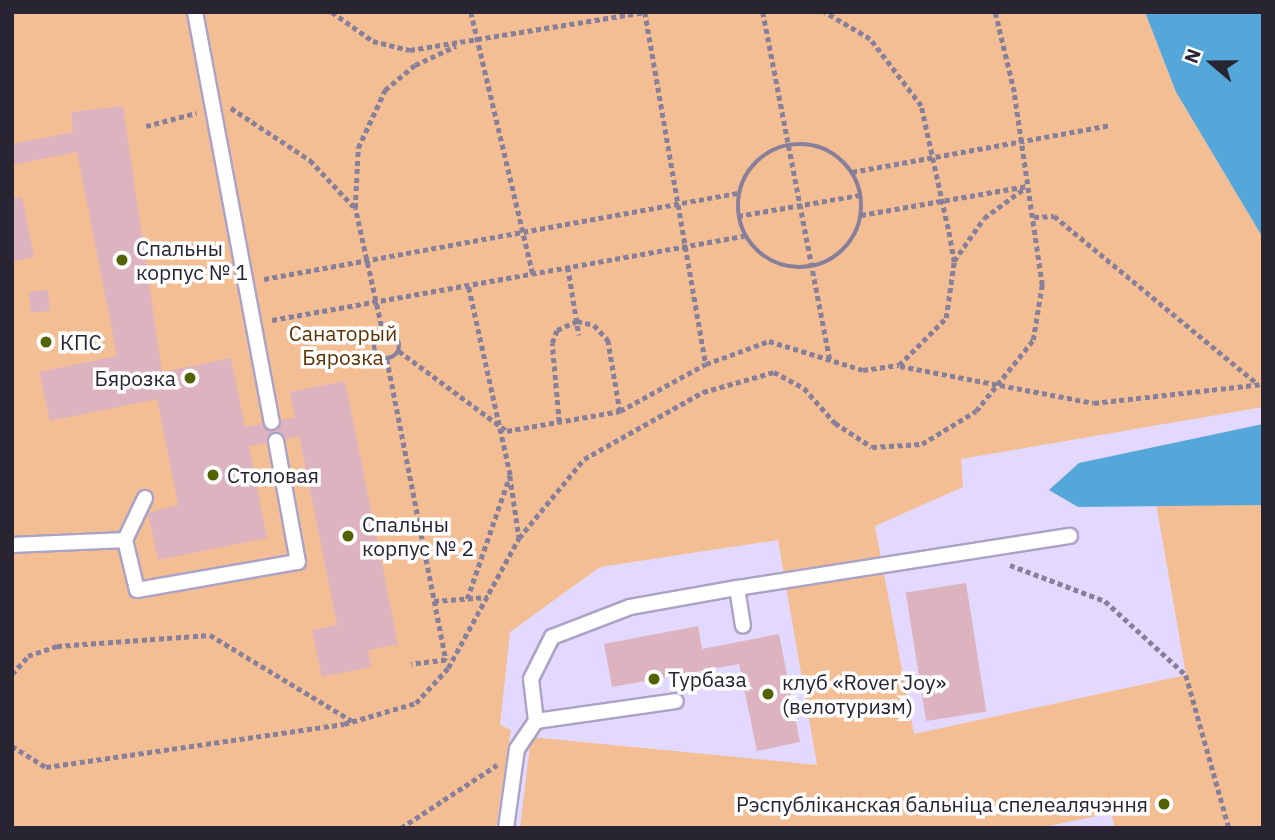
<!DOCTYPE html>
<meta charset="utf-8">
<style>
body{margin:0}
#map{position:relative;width:1275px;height:840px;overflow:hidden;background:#e3d8fd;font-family:"IBM Plex Sans",sans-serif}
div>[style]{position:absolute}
.green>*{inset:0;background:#f4be95}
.water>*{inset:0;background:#55a7da}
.building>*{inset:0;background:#ddb3bf;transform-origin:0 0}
.path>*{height:4.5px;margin-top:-2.25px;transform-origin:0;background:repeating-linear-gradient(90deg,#88809a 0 5px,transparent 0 8.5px)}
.path>.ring{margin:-2.25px;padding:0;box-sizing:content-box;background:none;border:4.5px solid #88809a;border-radius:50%}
.roads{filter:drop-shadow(2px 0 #aca2c5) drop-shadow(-2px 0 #aca2c5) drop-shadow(0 2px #aca2c5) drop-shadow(0 -2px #aca2c5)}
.service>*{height:14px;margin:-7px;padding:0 7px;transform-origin:7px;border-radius:7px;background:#fff}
.dots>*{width:19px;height:19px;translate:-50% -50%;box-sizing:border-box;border:4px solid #fff;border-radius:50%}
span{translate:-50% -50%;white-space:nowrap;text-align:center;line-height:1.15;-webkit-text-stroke:7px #fff;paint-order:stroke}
.poi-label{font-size:21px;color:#282432}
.left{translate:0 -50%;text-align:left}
.right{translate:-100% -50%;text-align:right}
.park-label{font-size:21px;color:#603306}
.frame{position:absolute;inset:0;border:14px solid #282432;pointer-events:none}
.north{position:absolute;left:1177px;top:28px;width:70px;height:70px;-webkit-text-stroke:5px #fff;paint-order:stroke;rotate:290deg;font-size:19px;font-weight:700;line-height:28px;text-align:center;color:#282432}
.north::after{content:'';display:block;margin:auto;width:24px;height:32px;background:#282432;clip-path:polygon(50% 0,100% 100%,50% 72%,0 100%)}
</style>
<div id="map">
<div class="green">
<div style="clip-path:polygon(12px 12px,1145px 12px,1176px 92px,1263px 238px,1263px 407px,961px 459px,963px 487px,875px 526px,914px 734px,1186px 675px,1156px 503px,1263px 505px,1263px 828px,1115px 828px,1111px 813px,1039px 828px,520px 828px,531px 737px,817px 765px,778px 540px,600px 567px,510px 632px,500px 725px,511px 730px,496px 828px,12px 828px)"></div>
</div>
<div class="water">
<div style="clip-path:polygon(1145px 12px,1263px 12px,1263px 238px,1176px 92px)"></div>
<div style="clip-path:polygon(1263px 424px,1263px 505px,1078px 507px,1049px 490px,1079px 463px)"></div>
</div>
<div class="building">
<div style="clip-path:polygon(123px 106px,162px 372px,231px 358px,245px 427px,262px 424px,273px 431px,281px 420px,295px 417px,290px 392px,345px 381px,398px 644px,368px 650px,371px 667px,322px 677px,312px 630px,337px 625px,299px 436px,285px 439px,274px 432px,267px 443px,249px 446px,267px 538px,158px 560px,148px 513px,178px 505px,157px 399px,50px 421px,39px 372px,117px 356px,77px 152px,12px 165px,12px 144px,73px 132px,71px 112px)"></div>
<div style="clip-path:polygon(22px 197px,34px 257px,12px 262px,12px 198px)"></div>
<div style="left:48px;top:290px;width:21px;height:19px;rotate:85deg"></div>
<div style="left:966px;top:583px;width:130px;height:61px;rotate:81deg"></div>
<div style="clip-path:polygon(698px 626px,702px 649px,779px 634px,800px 742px,757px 751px,739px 664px,612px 687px,604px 644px)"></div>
</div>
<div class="path">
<div style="left:332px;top:12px;width:50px;rotate:35.3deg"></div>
<div style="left:373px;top:41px;width:38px;rotate:14deg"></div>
<div style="left:410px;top:50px;width:238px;rotate:-9.2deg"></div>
<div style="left:471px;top:12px;width:269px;rotate:76.7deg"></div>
<div style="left:645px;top:12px;width:357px;rotate:80.2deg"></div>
<div style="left:763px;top:12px;width:355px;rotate:79.1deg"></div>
<div style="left:231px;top:108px;width:95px;rotate:33.4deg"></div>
<div style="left:310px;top:160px;width:64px;rotate:46.9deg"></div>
<div style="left:146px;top:126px;width:52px;rotate:-14.6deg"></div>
<div class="ring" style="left:738px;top:144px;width:119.5px;height:119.5px"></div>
<div style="left:852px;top:172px;width:263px;rotate:-10.3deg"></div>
<div style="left:861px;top:215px;width:169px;rotate:-9.9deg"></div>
<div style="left:738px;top:216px;width:124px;rotate:-9.8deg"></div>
<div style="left:1034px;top:217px;width:20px;rotate:-3deg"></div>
<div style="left:1054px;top:216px;width:264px;rotate:39.5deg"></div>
<div style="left:954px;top:261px;width:52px;rotate:-55.1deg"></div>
<div style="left:984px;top:218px;width:51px;rotate:-36.2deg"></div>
<div style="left:568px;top:267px;width:69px;rotate:80.8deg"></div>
<div style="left:264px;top:279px;width:483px;rotate:-10.3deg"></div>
<div style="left:272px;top:320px;width:480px;rotate:-10.1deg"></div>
<div class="ring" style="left:374px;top:333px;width:21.5px;height:21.5px"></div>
<div style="left:383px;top:334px;width:129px;rotate:-102.5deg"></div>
<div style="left:355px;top:208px;width:60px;rotate:-87.1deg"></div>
<div style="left:358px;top:148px;width:64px;rotate:-65deg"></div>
<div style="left:385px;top:90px;width:39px;rotate:-40deg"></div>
<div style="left:415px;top:65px;width:45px;rotate:-24.9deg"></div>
<div style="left:399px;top:351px;width:134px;rotate:36.5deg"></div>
<div style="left:507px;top:431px;width:115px;rotate:-10deg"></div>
<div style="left:620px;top:411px;width:98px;rotate:-28.7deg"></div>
<div style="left:706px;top:364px;width:67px;rotate:-20.1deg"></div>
<div style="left:769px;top:341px;width:98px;rotate:17.1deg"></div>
<div style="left:863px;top:370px;width:36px;rotate:-8deg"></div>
<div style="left:899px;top:365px;width:66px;rotate:-45deg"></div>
<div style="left:946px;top:318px;width:57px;rotate:-81.9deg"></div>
<div style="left:954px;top:262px;width:34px;rotate:-100deg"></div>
<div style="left:948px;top:229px;width:126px;rotate:-102.4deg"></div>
<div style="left:921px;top:106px;width:84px;rotate:-127.3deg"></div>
<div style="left:870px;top:39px;width:53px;rotate:-149.6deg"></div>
<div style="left:387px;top:359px;width:307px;rotate:78.9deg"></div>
<div style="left:446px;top:660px;width:35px;rotate:173deg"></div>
<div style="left:900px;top:366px;width:197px;rotate:10.8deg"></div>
<div style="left:1094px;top:403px;width:170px;rotate:-6.4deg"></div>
<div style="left:559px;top:422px;width:79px;rotate:-95.1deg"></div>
<div style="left:552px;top:343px;width:14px;rotate:-69deg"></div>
<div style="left:557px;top:330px;width:22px;rotate:-24deg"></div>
<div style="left:577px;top:321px;width:17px;rotate:13deg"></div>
<div style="left:594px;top:325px;width:21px;rotate:47deg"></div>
<div style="left:608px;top:340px;width:72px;rotate:80.4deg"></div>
<div style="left:510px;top:476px;width:62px;rotate:81.6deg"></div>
<div style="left:1010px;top:565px;width:102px;rotate:20.8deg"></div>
<div style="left:1105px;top:601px;width:110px;rotate:42.4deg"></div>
<div style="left:1186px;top:675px;width:159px;rotate:74.3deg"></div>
<div style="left:467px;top:599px;width:131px;rotate:-70.9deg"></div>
<div style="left:510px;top:475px;width:195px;rotate:-102.5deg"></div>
<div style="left:434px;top:601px;width:54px;rotate:-4.2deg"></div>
<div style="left:12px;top:674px;width:24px;rotate:-48deg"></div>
<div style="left:28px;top:656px;width:31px;rotate:-19deg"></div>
<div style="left:57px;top:646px;width:153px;rotate:-4.1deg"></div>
<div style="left:210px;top:635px;width:166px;rotate:31.2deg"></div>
<div style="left:12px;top:746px;width:40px;rotate:32deg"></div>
<div style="left:46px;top:767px;width:301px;rotate:-8.2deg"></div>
<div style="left:344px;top:724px;width:75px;rotate:-16.3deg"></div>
<div style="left:416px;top:703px;width:47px;rotate:-47.6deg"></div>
<div style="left:448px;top:668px;width:148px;rotate:-61.4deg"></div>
<div style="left:519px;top:538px;width:102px;rotate:-50.6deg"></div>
<div style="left:584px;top:459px;width:137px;rotate:-29.4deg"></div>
<div style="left:703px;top:392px;width:74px;rotate:-15.7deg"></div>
<div style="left:774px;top:372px;width:34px;rotate:28deg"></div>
<div style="left:804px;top:388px;width:47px;rotate:48.5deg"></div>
<div style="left:835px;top:423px;width:44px;rotate:33deg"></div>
<div style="left:872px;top:447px;width:50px;rotate:-3.4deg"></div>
<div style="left:922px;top:444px;width:63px;rotate:-31.4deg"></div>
<div style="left:976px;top:411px;width:91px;rotate:-51.2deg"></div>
<div style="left:1033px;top:340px;width:56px;rotate:-80.7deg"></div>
<div style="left:1042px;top:285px;width:195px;rotate:-98.3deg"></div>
<div style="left:1014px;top:92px;width:82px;rotate:-103.4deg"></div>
<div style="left:401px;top:828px;width:115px;rotate:-33.3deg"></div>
</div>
<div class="roads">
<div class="service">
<div style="left:195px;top:12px;width:417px;rotate:79.4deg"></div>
<div style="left:145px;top:498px;width:47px;rotate:115.5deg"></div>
<div style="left:125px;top:540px;width:51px;rotate:76.5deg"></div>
<div style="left:137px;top:590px;width:163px;rotate:-9.9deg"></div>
<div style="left:298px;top:562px;width:123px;rotate:-100.3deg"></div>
<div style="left:12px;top:545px;width:113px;rotate:-2.5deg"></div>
<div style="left:737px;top:588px;width:337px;rotate:-8.9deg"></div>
<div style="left:536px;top:721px;width:42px;rotate:-96.8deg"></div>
<div style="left:531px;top:679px;width:47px;rotate:-63.4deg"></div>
<div style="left:552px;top:637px;width:84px;rotate:-21deg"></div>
<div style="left:630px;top:607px;width:109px;rotate:-10.1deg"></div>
<div style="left:737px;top:588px;width:38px;rotate:81deg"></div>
<div style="left:506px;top:828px;width:80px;rotate:-82.1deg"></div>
<div style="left:517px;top:749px;width:34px;rotate:-56deg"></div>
<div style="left:536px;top:721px;width:141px;rotate:-8.1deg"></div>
</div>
</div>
<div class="dots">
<div style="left:122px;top:260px;background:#546204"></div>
<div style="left:46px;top:342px;background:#546204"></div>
<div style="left:190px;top:378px;background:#546204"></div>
<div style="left:213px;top:475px;background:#546204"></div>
<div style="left:348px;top:536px;background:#546204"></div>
<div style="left:654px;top:679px;background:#546204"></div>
<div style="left:768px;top:694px;background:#546204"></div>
<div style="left:1164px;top:804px;background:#546204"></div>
</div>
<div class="poi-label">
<span class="left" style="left:136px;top:260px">Спальны<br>корпус № 1</span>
<span class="left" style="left:60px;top:342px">КПС</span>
<span class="right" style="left:176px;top:378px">Бярозка</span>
<span class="left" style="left:227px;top:475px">Столовая</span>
<span class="left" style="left:362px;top:536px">Спальны<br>корпус № 2</span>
<span class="left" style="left:668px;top:679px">Турбаза</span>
<span class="left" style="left:782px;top:694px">клуб «Rover Joy»<br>(велотуризм)</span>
<span class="right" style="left:1148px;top:804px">Рэспубліканская бальніца спелеалячэння</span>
</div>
<div class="park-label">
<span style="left:343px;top:345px">Санаторый<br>Бярозка</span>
</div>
<div class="frame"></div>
<div class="north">N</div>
</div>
